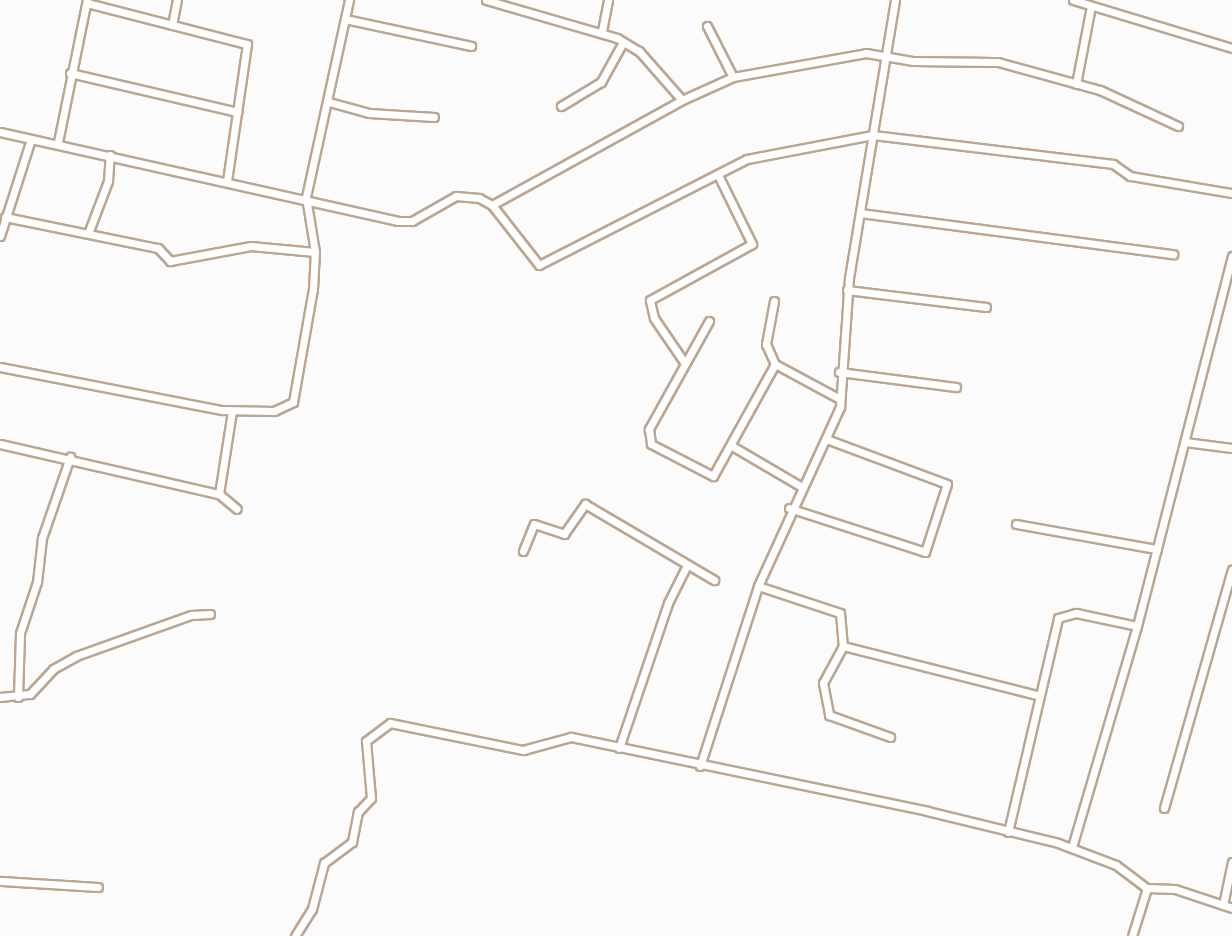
<!DOCTYPE html>
<style>
body{margin:0}
#map{position:relative;width:1232px;height:936px;overflow:hidden;background:#fbfbfb;font-family:Karla,sans-serif}
div>[style]{position:absolute}
.roads{filter:drop-shadow(2px 0 #bba691) drop-shadow(-2px 0 #bba691) drop-shadow(0 2px #bba691) drop-shadow(0 -2px #bba691)}
.street>*{height:7px;margin:-3.5px;padding:0 3.5px;transform-origin:3.5px;border-radius:3.5px;background:#fff}
span{translate:-50% -50%;white-space:nowrap;text-align:center;line-height:1.15;-webkit-text-stroke:6px #fff;paint-order:stroke}
</style>
<div id="map">
<div class="roads">
<div class="street">
<div style="left:486px;top:0;width:136px;rotate:16.2deg"></div>
<div style="left:617px;top:38px;width:26px;rotate:31deg"></div>
<div style="left:639px;top:51px;width:65px;rotate:48.7deg"></div>
<div style="left:682px;top:100px;width:56px;rotate:-24.3deg"></div>
<div style="left:733px;top:77px;width:135px;rotate:-10.2deg"></div>
<div style="left:866px;top:53px;width:48px;rotate:9.7deg"></div>
<div style="left:913px;top:61px;width:85px;rotate:0.7deg"></div>
<div style="left:998px;top:62px;width:106px;rotate:15.4deg"></div>
<div style="left:1100px;top:90px;width:86px;rotate:24.8deg"></div>
<div style="left:1073px;top:0;width:166px;rotate:16.8deg"></div>
<div style="left:87px;top:3px;width:165px;rotate:14.4deg"></div>
<div style="left:247px;top:44px;width:138px;rotate:98.3deg"></div>
<div style="left:345px;top:19px;width:129px;rotate:12.1deg"></div>
<div style="left:172px;top:25px;width:25px;rotate:-79deg"></div>
<div style="left:707px;top:26px;width:57px;rotate:63deg"></div>
<div style="left:602px;top:31px;width:32px;rotate:-79deg"></div>
<div style="left:70px;top:73px;width:172px;rotate:13.1deg"></div>
<div style="left:1076px;top:84px;width:79px;rotate:-79.1deg"></div>
<div style="left:329px;top:102px;width:41px;rotate:15.4deg"></div>
<div style="left:369px;top:113px;width:65px;rotate:3.5deg"></div>
<div style="left:561px;top:106px;width:47px;rotate:-31deg"></div>
<div style="left:601px;top:82px;width:43px;rotate:-61.1deg"></div>
<div style="left:0;top:132px;width:408px;rotate:12.6deg"></div>
<div style="left:398px;top:221px;width:14px"></div>
<div style="left:412px;top:221px;width:51px;rotate:-29.6deg"></div>
<div style="left:456px;top:196px;width:23px;rotate:5deg"></div>
<div style="left:479px;top:198px;width:15px;rotate:28deg"></div>
<div style="left:492px;top:205px;width:76px;rotate:51.9deg"></div>
<div style="left:539px;top:265px;width:233px;rotate:-27deg"></div>
<div style="left:747px;top:159px;width:128px;rotate:-10.8deg"></div>
<div style="left:873px;top:135px;width:242px;rotate:6.9deg"></div>
<div style="left:1113px;top:164px;width:21px;rotate:35deg"></div>
<div style="left:1130px;top:176px;width:103px;rotate:9.5deg"></div>
<div style="left:58px;top:142px;width:145px;rotate:-78.5deg"></div>
<div style="left:492px;top:205px;width:217px;rotate:-28.9deg"></div>
<div style="left:860px;top:213px;width:316px;rotate:7.5deg"></div>
<div style="left:5px;top:217px;width:156px;rotate:11.5deg"></div>
<div style="left:158px;top:248px;width:18px;rotate:47deg"></div>
<div style="left:170px;top:261px;width:82px;rotate:-10.5deg"></div>
<div style="left:251px;top:246px;width:64px;rotate:5.4deg"></div>
<div style="left:89px;top:231px;width:53px;rotate:-69.2deg"></div>
<div style="left:108px;top:181px;width:26px;rotate:-86deg"></div>
<div style="left:0;top:236px;width:102px;rotate:-72.3deg"></div>
<div style="left:847px;top:290px;width:140px;rotate:7deg"></div>
<div style="left:774px;top:301px;width:44px;rotate:100.5deg"></div>
<div style="left:766px;top:344px;width:22px;rotate:66deg"></div>
<div style="left:709px;top:321px;width:124px;rotate:119.1deg"></div>
<div style="left:649px;top:429px;width:15px;rotate:82deg"></div>
<div style="left:651px;top:444px;width:70px;rotate:27.3deg"></div>
<div style="left:713px;top:476px;width:128px;rotate:-61deg"></div>
<div style="left:775px;top:364px;width:74px;rotate:28.3deg"></div>
<div style="left:684px;top:362px;width:53px;rotate:-124.3deg"></div>
<div style="left:654px;top:318px;width:18px;rotate:-103deg"></div>
<div style="left:650px;top:300px;width:116px;rotate:-28.8deg"></div>
<div style="left:752px;top:244px;width:77px;rotate:-116.2deg"></div>
<div style="left:0;top:367px;width:226px;rotate:11deg"></div>
<div style="left:222px;top:410px;width:52px;rotate:1.1deg"></div>
<div style="left:274px;top:411px;width:21px;rotate:-25deg"></div>
<div style="left:293px;top:402px;width:115px;rotate:-80deg"></div>
<div style="left:313px;top:289px;width:37px;rotate:-87deg"></div>
<div style="left:315px;top:252px;width:56px;rotate:-99.3deg"></div>
<div style="left:306px;top:197px;width:202px;rotate:-77.7deg"></div>
<div style="left:839px;top:372px;width:118px;rotate:7.3deg"></div>
<div style="left:1185px;top:442px;width:47px;rotate:7.3deg"></div>
<div style="left:0;top:444px;width:225px;rotate:12.9deg"></div>
<div style="left:219px;top:494px;width:23px;rotate:40deg"></div>
<div style="left:732px;top:446px;width:81px;rotate:30.4deg"></div>
<div style="left:219px;top:494px;width:84px;rotate:-81.1deg"></div>
<div style="left:789px;top:508px;width:143px;rotate:17.9deg"></div>
<div style="left:925px;top:552px;width:71px;rotate:-72.1deg"></div>
<div style="left:947px;top:484px;width:126px;rotate:-159.6deg"></div>
<div style="left:1016px;top:524px;width:143px;rotate:10.1deg"></div>
<div style="left:523px;top:551px;width:29px;rotate:-68deg"></div>
<div style="left:534px;top:524px;width:32px;rotate:18deg"></div>
<div style="left:564px;top:534px;width:37px;rotate:-55deg"></div>
<div style="left:585px;top:504px;width:150px;rotate:30.5deg"></div>
<div style="left:758px;top:586px;width:86px;rotate:18.2deg"></div>
<div style="left:840px;top:613px;width:33px;rotate:85deg"></div>
<div style="left:843px;top:646px;width:42px;rotate:118.4deg"></div>
<div style="left:823px;top:683px;width:33px;rotate:79deg"></div>
<div style="left:829px;top:715px;width:65px;rotate:19.8deg"></div>
<div style="left:843px;top:646px;width:200px;rotate:14.2deg"></div>
<div style="left:0;top:697px;width:30px;rotate:-6deg"></div>
<div style="left:30px;top:694px;width:34px;rotate:-47deg"></div>
<div style="left:53px;top:669px;width:26px;rotate:-29deg"></div>
<div style="left:76px;top:656px;width:122px;rotate:-19.6deg"></div>
<div style="left:191px;top:615px;width:19px;rotate:-3deg"></div>
<div style="left:18px;top:697px;width:64px;rotate:-88.2deg"></div>
<div style="left:20px;top:633px;width:54px;rotate:-71.6deg"></div>
<div style="left:37px;top:582px;width:44px;rotate:-83.5deg"></div>
<div style="left:42px;top:538px;width:86px;rotate:-70.9deg"></div>
<div style="left:619px;top:748px;width:153px;rotate:-71.3deg"></div>
<div style="left:668px;top:603px;width:40px;rotate:-63.4deg"></div>
<div style="left:700px;top:766px;width:189px;rotate:-72.1deg"></div>
<div style="left:758px;top:586px;width:197px;rotate:-65.4deg"></div>
<div style="left:840px;top:407px;width:129px;rotate:-86deg"></div>
<div style="left:849px;top:278px;width:282px;rotate:-80.6deg"></div>
<div style="left:1164px;top:808px;width:248px;rotate:-74.1deg"></div>
<div style="left:1008px;top:832px;width:220px;rotate:-76.8deg"></div>
<div style="left:1058px;top:618px;width:19px;rotate:-16deg"></div>
<div style="left:1076px;top:613px;width:62px;rotate:12deg"></div>
<div style="left:1072px;top:847px;width:230px;rotate:-73.6deg"></div>
<div style="left:1137px;top:626px;width:382px;rotate:-75.6deg"></div>
<div style="left:0;top:881px;width:98px;rotate:3.5deg"></div>
<div style="left:1223px;top:905px;width:44px;rotate:-78.2deg"></div>
<div style="left:295px;top:936px;width:32px;rotate:-58deg"></div>
<div style="left:312px;top:909px;width:48px;rotate:-75.4deg"></div>
<div style="left:324px;top:863px;width:35px;rotate:-37deg"></div>
<div style="left:352px;top:842px;width:31px;rotate:-79deg"></div>
<div style="left:358px;top:812px;width:19px;rotate:-47deg"></div>
<div style="left:371px;top:798px;width:57px;rotate:-95deg"></div>
<div style="left:366px;top:741px;width:30px;rotate:-37deg"></div>
<div style="left:390px;top:723px;width:136px;rotate:11.5deg"></div>
<div style="left:523px;top:750px;width:50px;rotate:-15.2deg"></div>
<div style="left:571px;top:737px;width:364px;rotate:11.7deg"></div>
<div style="left:927px;top:811px;width:135px;rotate:13.7deg"></div>
<div style="left:1058px;top:843px;width:62px;rotate:20.8deg"></div>
<div style="left:1116px;top:865px;width:39px;rotate:37deg"></div>
<div style="left:1147px;top:888px;width:28px;rotate:2deg"></div>
<div style="left:1175px;top:889px;width:60px;rotate:18.4deg"></div>
<div style="left:1132px;top:936px;width:50px;rotate:-72.6deg"></div>
</div>
</div>
</div>
